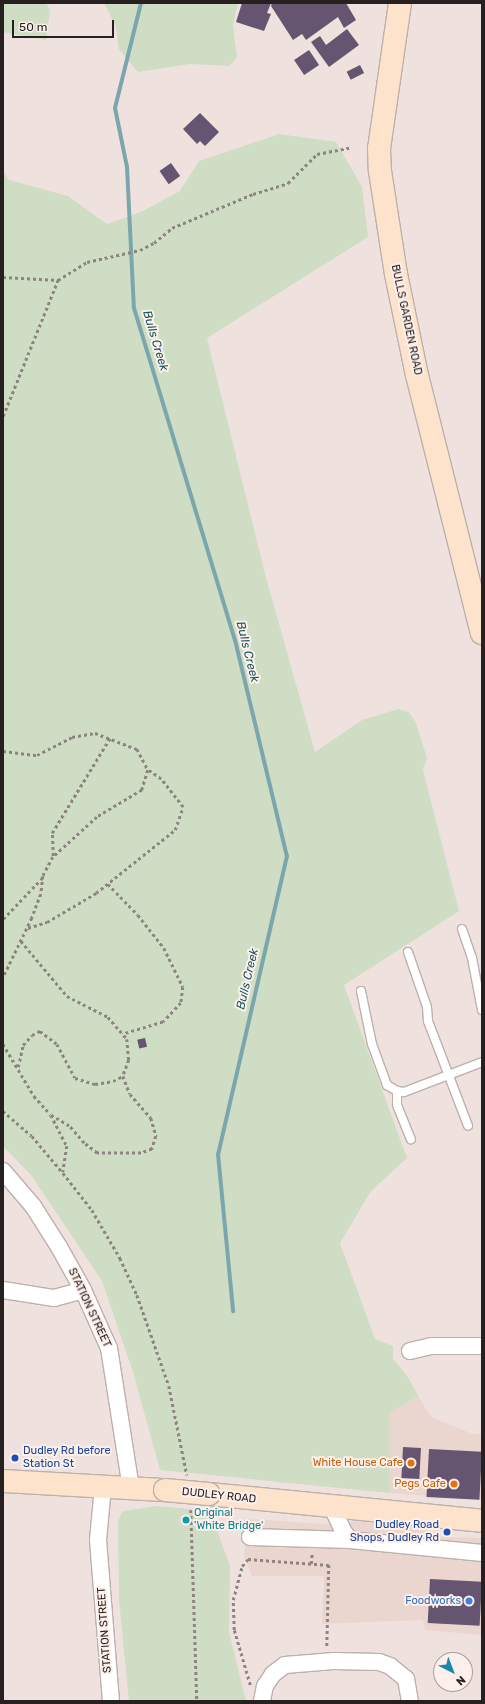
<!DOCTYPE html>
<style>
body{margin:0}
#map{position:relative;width:485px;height:1704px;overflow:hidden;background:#efe2de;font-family:Rubik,sans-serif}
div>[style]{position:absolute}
.built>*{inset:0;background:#ebd6cf}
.green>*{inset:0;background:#ceddc3}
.stream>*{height:4px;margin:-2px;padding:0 2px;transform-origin:2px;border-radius:2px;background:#7ba7ac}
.building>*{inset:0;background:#665570;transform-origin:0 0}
.path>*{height:2.5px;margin-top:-1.25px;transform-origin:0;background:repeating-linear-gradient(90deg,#8d8482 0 3px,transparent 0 6px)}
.roads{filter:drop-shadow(1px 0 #bcb0ac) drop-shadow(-1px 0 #bcb0ac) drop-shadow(0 1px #bcb0ac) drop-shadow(0 -1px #bcb0ac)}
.lane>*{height:8px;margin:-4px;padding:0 4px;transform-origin:4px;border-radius:4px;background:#fff}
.street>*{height:16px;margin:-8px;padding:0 8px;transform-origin:8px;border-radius:8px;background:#fff}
.secondary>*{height:22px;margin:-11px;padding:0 11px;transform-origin:11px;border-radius:11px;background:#fde3cb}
.bridges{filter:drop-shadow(1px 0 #bcb0ac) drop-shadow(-1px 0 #bcb0ac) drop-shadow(0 1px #bcb0ac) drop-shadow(0 -1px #bcb0ac)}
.secondary-bridge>*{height:22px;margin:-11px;padding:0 11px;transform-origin:11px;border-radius:11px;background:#fde3cb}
.dots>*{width:11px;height:11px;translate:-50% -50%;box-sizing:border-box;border:2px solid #fdf0eb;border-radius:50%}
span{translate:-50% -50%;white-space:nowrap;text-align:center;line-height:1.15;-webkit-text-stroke:4px #fdf0eb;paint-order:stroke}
.street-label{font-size:11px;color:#262120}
.transit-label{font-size:11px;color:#164399}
.left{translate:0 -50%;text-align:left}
.right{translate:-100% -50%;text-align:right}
.food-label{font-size:11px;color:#c56008}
.culture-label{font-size:11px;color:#0d838f}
.shop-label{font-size:11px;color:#366cbe}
.water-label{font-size:12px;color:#16555c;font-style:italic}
.frame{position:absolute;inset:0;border:4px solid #262120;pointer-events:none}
.north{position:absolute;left:433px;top:1652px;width:40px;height:40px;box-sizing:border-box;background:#fdf0eb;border:1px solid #a79d9a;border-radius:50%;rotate:138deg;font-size:11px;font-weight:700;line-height:16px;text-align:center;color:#262120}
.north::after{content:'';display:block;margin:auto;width:14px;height:18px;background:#1b87ae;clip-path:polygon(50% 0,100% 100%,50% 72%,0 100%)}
.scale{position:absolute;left:12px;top:20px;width:102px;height:18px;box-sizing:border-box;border:2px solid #262120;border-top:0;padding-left:5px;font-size:12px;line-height:14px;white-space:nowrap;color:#262120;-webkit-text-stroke:3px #fdf0eb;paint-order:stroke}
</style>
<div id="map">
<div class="built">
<div style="clip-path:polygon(418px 1396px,431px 1417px,473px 1434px,482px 1434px,482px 1500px,390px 1493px,390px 1413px)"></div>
<div style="clip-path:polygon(249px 1519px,325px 1524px,356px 1521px,418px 1527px,444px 1537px,482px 1538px,482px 1635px,425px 1630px,423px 1620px,322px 1624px,324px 1576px,252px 1576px,244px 1556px)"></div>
</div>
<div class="green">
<div style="clip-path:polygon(3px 3px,46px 3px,50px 10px,46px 40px,3px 32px)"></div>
<div style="clip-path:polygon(104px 3px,238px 3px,233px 25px,237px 57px,229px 66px,190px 64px,138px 72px,119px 49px,116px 27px)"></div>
<div style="clip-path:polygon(279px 134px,336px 142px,362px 187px,368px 237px,207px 338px,265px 574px,315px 752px,362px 720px,398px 709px,409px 712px,416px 723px,427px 758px,423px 770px,459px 911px,344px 985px,407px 1158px,371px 1191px,340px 1243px,375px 1339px,393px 1346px,393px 1359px,408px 1377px,418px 1396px,390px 1413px,390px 1493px,160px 1470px,133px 1372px,102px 1281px,31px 1175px,3px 1146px,3px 171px,9px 180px,68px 196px,107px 224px,141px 212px,180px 191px,199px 161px)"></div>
<div style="clip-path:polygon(157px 1506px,210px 1511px,230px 1566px,229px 1632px,246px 1701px,129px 1701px,119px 1600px,118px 1520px,123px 1511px)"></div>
</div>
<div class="stream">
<div style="left:141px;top:3px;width:108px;rotate:103.9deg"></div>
<div style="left:115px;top:108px;width:60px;rotate:78.5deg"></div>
<div style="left:127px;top:167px;width:141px;rotate:87.2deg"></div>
<div style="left:134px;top:308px;width:347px;rotate:73.1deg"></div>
<div style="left:235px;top:640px;width:222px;rotate:76.5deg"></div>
<div style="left:287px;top:856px;width:306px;rotate:103deg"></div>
<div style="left:218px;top:1154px;width:158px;rotate:84.5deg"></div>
</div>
<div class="building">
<div style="clip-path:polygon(242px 3px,271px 3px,267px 13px,271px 14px,264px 31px,236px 22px)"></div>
<div style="clip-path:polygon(272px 3px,346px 3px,356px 20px,344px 28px,338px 17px,306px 40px,302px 34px,293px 40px,271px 6px)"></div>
<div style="clip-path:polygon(347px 29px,359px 45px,329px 67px,311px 42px,320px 36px,326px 45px)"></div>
<div style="left:309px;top:50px;width:18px;height:18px;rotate:56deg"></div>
<div style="left:360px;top:65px;width:9px;height:15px;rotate:63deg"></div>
<div style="clip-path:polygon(200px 113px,219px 132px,205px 146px,200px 141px,197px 144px,183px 129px)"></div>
<div style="left:171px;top:163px;width:16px;height:14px;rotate:55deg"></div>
<div style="left:145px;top:1038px;width:9px;height:8px;rotate:77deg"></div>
<div style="left:403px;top:1447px;width:18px;height:31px;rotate:3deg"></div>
<div style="left:429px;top:1449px;width:53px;height:48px;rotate:3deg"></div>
<div style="left:430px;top:1579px;width:52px;height:44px;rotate:3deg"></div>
</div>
<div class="path">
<div style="left:3px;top:277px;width:55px;rotate:3.1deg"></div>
<div style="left:58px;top:280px;width:34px;rotate:-32deg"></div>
<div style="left:87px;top:262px;width:54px;rotate:-12.8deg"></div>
<div style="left:140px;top:250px;width:16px;rotate:-27deg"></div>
<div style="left:154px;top:243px;width:23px;rotate:-40deg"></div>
<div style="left:172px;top:228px;width:88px;rotate:-22.8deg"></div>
<div style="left:253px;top:194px;width:37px;rotate:-17deg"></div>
<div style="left:288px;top:183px;width:41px;rotate:-45deg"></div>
<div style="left:317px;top:154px;width:33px;rotate:-11deg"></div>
<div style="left:3px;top:416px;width:147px;rotate:-68deg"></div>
<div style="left:3px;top:751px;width:34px;rotate:7deg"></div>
<div style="left:37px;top:755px;width:39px;rotate:-27deg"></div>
<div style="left:72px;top:737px;width:23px;rotate:-10deg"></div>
<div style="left:95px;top:733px;width:45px;rotate:20.9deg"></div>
<div style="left:137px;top:749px;width:24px;rotate:62deg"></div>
<div style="left:148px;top:770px;width:21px;rotate:107deg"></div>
<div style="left:142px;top:790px;width:52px;rotate:149deg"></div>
<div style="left:97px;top:817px;width:59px;rotate:137.7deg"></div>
<div style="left:53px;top:857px;width:21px;rotate:118deg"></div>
<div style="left:43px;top:876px;width:18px;rotate:96deg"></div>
<div style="left:41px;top:894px;width:26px;rotate:111deg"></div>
<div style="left:32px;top:918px;width:67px;rotate:115.8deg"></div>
<div style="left:53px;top:856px;width:23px;rotate:-92deg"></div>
<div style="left:52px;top:833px;width:111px;rotate:-58.6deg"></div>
<div style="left:108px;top:884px;width:43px;rotate:45.9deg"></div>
<div style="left:138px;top:915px;width:42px;rotate:51.8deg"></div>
<div style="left:164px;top:948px;width:43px;rotate:64deg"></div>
<div style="left:183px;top:987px;width:16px;rotate:97deg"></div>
<div style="left:181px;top:1003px;width:26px;rotate:133deg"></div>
<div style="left:163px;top:1022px;width:42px;rotate:163.3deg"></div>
<div style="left:3px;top:919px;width:58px;rotate:-46.4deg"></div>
<div style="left:28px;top:928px;width:20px;rotate:-18deg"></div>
<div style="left:47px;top:922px;width:57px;rotate:-30.6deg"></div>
<div style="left:96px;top:893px;width:101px;rotate:-38.6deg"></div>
<div style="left:175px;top:830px;width:24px;rotate:-71deg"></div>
<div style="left:183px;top:807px;width:36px;rotate:-128deg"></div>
<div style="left:161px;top:779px;width:16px;rotate:-145deg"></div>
<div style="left:21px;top:941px;width:72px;rotate:50.1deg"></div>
<div style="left:67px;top:996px;width:46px;rotate:27.1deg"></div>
<div style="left:108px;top:1017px;width:29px;rotate:49deg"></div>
<div style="left:127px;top:1039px;width:21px;rotate:85deg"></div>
<div style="left:129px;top:1060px;width:17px;rotate:111deg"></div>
<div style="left:123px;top:1076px;width:19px;rotate:69deg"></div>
<div style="left:130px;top:1094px;width:32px;rotate:49deg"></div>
<div style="left:151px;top:1118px;width:19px;rotate:74deg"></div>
<div style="left:156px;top:1136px;width:14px;rotate:107deg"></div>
<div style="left:152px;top:1149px;width:12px;rotate:160deg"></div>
<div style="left:141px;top:1153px;width:44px;rotate:180deg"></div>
<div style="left:97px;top:1153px;width:16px;rotate:-142deg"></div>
<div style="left:84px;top:1143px;width:23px;rotate:-131deg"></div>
<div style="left:69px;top:1126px;width:21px;rotate:-149deg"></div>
<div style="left:3px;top:1044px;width:61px;rotate:59.2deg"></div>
<div style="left:34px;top:1096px;width:25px;rotate:48deg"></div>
<div style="left:51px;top:1115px;width:35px;rotate:63deg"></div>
<div style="left:67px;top:1146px;width:26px;rotate:99deg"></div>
<div style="left:18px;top:1067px;width:23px;rotate:-77deg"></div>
<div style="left:23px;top:1045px;width:13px;rotate:-48deg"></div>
<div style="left:32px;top:1035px;width:9px;rotate:-27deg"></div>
<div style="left:40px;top:1031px;width:21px;rotate:37deg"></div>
<div style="left:57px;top:1044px;width:38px;rotate:62deg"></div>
<div style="left:75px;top:1078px;width:21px;rotate:17deg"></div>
<div style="left:95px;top:1084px;width:18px;rotate:-9deg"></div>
<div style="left:113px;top:1081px;width:11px;rotate:-27deg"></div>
<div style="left:3px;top:1111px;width:38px;rotate:41deg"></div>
<div style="left:32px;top:1136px;width:48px;rotate:50deg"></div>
<div style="left:63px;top:1173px;width:47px;rotate:51.9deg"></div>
<div style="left:92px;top:1210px;width:56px;rotate:59.7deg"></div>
<div style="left:120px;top:1258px;width:41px;rotate:65.3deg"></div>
<div style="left:137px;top:1295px;width:96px;rotate:70.6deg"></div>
<div style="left:169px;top:1386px;width:91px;rotate:78.6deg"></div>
<div style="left:191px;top:1510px;width:191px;rotate:88.2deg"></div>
<div style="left:311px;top:1564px;width:12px;rotate:-85deg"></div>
<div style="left:250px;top:1685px;width:57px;rotate:-106.2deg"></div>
<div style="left:234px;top:1630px;width:30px;rotate:-92deg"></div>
<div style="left:233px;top:1600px;width:35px;rotate:-75deg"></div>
<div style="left:242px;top:1566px;width:9px;rotate:-49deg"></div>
<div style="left:248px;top:1559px;width:81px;rotate:4.2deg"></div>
<div style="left:329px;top:1565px;width:82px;rotate:91.4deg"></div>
</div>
<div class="roads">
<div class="lane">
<div style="left:462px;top:929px;width:31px;rotate:71deg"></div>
<div style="left:472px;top:958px;width:53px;rotate:79.1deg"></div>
<div style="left:408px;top:952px;width:58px;rotate:70.9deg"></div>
<div style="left:427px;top:1007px;width:14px;rotate:86deg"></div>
<div style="left:428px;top:1021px;width:112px;rotate:69.1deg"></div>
<div style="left:361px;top:991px;width:54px;rotate:78.3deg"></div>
<div style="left:372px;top:1044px;width:44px;rotate:69.9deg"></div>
<div style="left:387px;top:1085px;width:12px;rotate:31deg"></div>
<div style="left:397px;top:1091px;width:7px;rotate:8deg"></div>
<div style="left:404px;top:1092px;width:84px;rotate:-21deg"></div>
<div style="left:397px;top:1091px;width:14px;rotate:90deg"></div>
<div style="left:397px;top:1105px;width:37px;rotate:68deg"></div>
</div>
<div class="street">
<div style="left:3px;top:1171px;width:46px;rotate:49.4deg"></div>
<div style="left:33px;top:1206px;width:49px;rotate:57.6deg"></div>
<div style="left:59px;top:1247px;width:49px;rotate:60.8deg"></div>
<div style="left:83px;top:1290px;width:64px;rotate:65.9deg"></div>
<div style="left:109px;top:1348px;width:142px;rotate:81.1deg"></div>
<div style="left:3px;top:1290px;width:52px;rotate:8.9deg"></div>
<div style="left:54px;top:1298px;width:30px;rotate:-15deg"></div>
<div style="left:410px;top:1351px;width:22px;rotate:-13deg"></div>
<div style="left:431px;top:1346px;width:51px"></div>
<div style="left:103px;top:1487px;width:53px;rotate:95.4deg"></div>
<div style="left:98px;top:1540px;width:162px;rotate:85.4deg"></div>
<div style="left:332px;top:1507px;width:26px;rotate:65deg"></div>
<div style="left:343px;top:1531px;width:11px;rotate:52deg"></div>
<div style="left:350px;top:1540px;width:133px;rotate:5.6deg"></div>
<div style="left:250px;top:1537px;width:100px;rotate:1.7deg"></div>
<div style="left:262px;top:1701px;width:15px;rotate:-79deg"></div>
<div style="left:265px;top:1686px;width:14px;rotate:-56deg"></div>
<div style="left:273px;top:1674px;width:15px;rotate:-37deg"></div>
<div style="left:285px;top:1665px;width:49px;rotate:-4.7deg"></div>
<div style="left:334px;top:1661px;width:45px;rotate:1.3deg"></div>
<div style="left:379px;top:1662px;width:12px;rotate:20deg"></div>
<div style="left:390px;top:1666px;width:21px;rotate:39deg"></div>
<div style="left:406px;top:1679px;width:22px;rotate:80deg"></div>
</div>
<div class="secondary">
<div style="left:400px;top:3px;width:147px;rotate:98.2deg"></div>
<div style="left:379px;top:148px;width:23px;rotate:88deg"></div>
<div style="left:380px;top:171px;width:104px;rotate:81.2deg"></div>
<div style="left:396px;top:274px;width:103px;rotate:78.3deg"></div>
<div style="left:417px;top:375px;width:266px;rotate:75.9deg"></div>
<div style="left:3px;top:1481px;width:162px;rotate:3.2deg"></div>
<div style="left:209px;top:1494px;width:274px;rotate:5.6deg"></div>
</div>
</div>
<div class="bridges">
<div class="secondary-bridge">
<div style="left:165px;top:1490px;width:44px;rotate:5.2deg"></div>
</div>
</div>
<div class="dots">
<div style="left:15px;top:1458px;background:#1a4fb4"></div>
<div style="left:411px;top:1463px;background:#e8710a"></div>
<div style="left:454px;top:1484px;background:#e8710a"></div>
<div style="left:186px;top:1520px;background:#0f9aa8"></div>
<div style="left:447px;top:1532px;background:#1a4fb4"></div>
<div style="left:469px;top:1601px;background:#3f7fe0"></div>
</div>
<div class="street-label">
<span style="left:406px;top:320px;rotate:78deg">BULLS GARDEN ROAD</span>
<span style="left:89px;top:1308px;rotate:65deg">STATION STREET</span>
<span style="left:219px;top:1496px;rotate:6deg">DUDLEY ROAD</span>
<span style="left:105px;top:1630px;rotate:-94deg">STATION STREET</span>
</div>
<div class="transit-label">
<span class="left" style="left:23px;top:1458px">Dudley Rd before<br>Station St</span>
<span class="right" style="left:439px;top:1532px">Dudley Road<br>Shops, Dudley Rd</span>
</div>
<div class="food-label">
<span class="right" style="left:403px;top:1463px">White House Cafe</span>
<span class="right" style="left:446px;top:1484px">Pegs Cafe</span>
</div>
<div class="culture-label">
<span class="left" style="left:194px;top:1520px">Original<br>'White Bridge'</span>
</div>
<div class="shop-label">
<span class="right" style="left:461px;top:1601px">Foodworks</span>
</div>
<div class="water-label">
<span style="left:155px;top:341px;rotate:73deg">Bulls Creek</span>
<span style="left:247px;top:652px;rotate:76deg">Bulls Creek</span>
<span style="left:248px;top:979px;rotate:-77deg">Bulls Creek</span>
</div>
<div class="frame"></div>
<div class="north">N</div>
<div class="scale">50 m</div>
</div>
